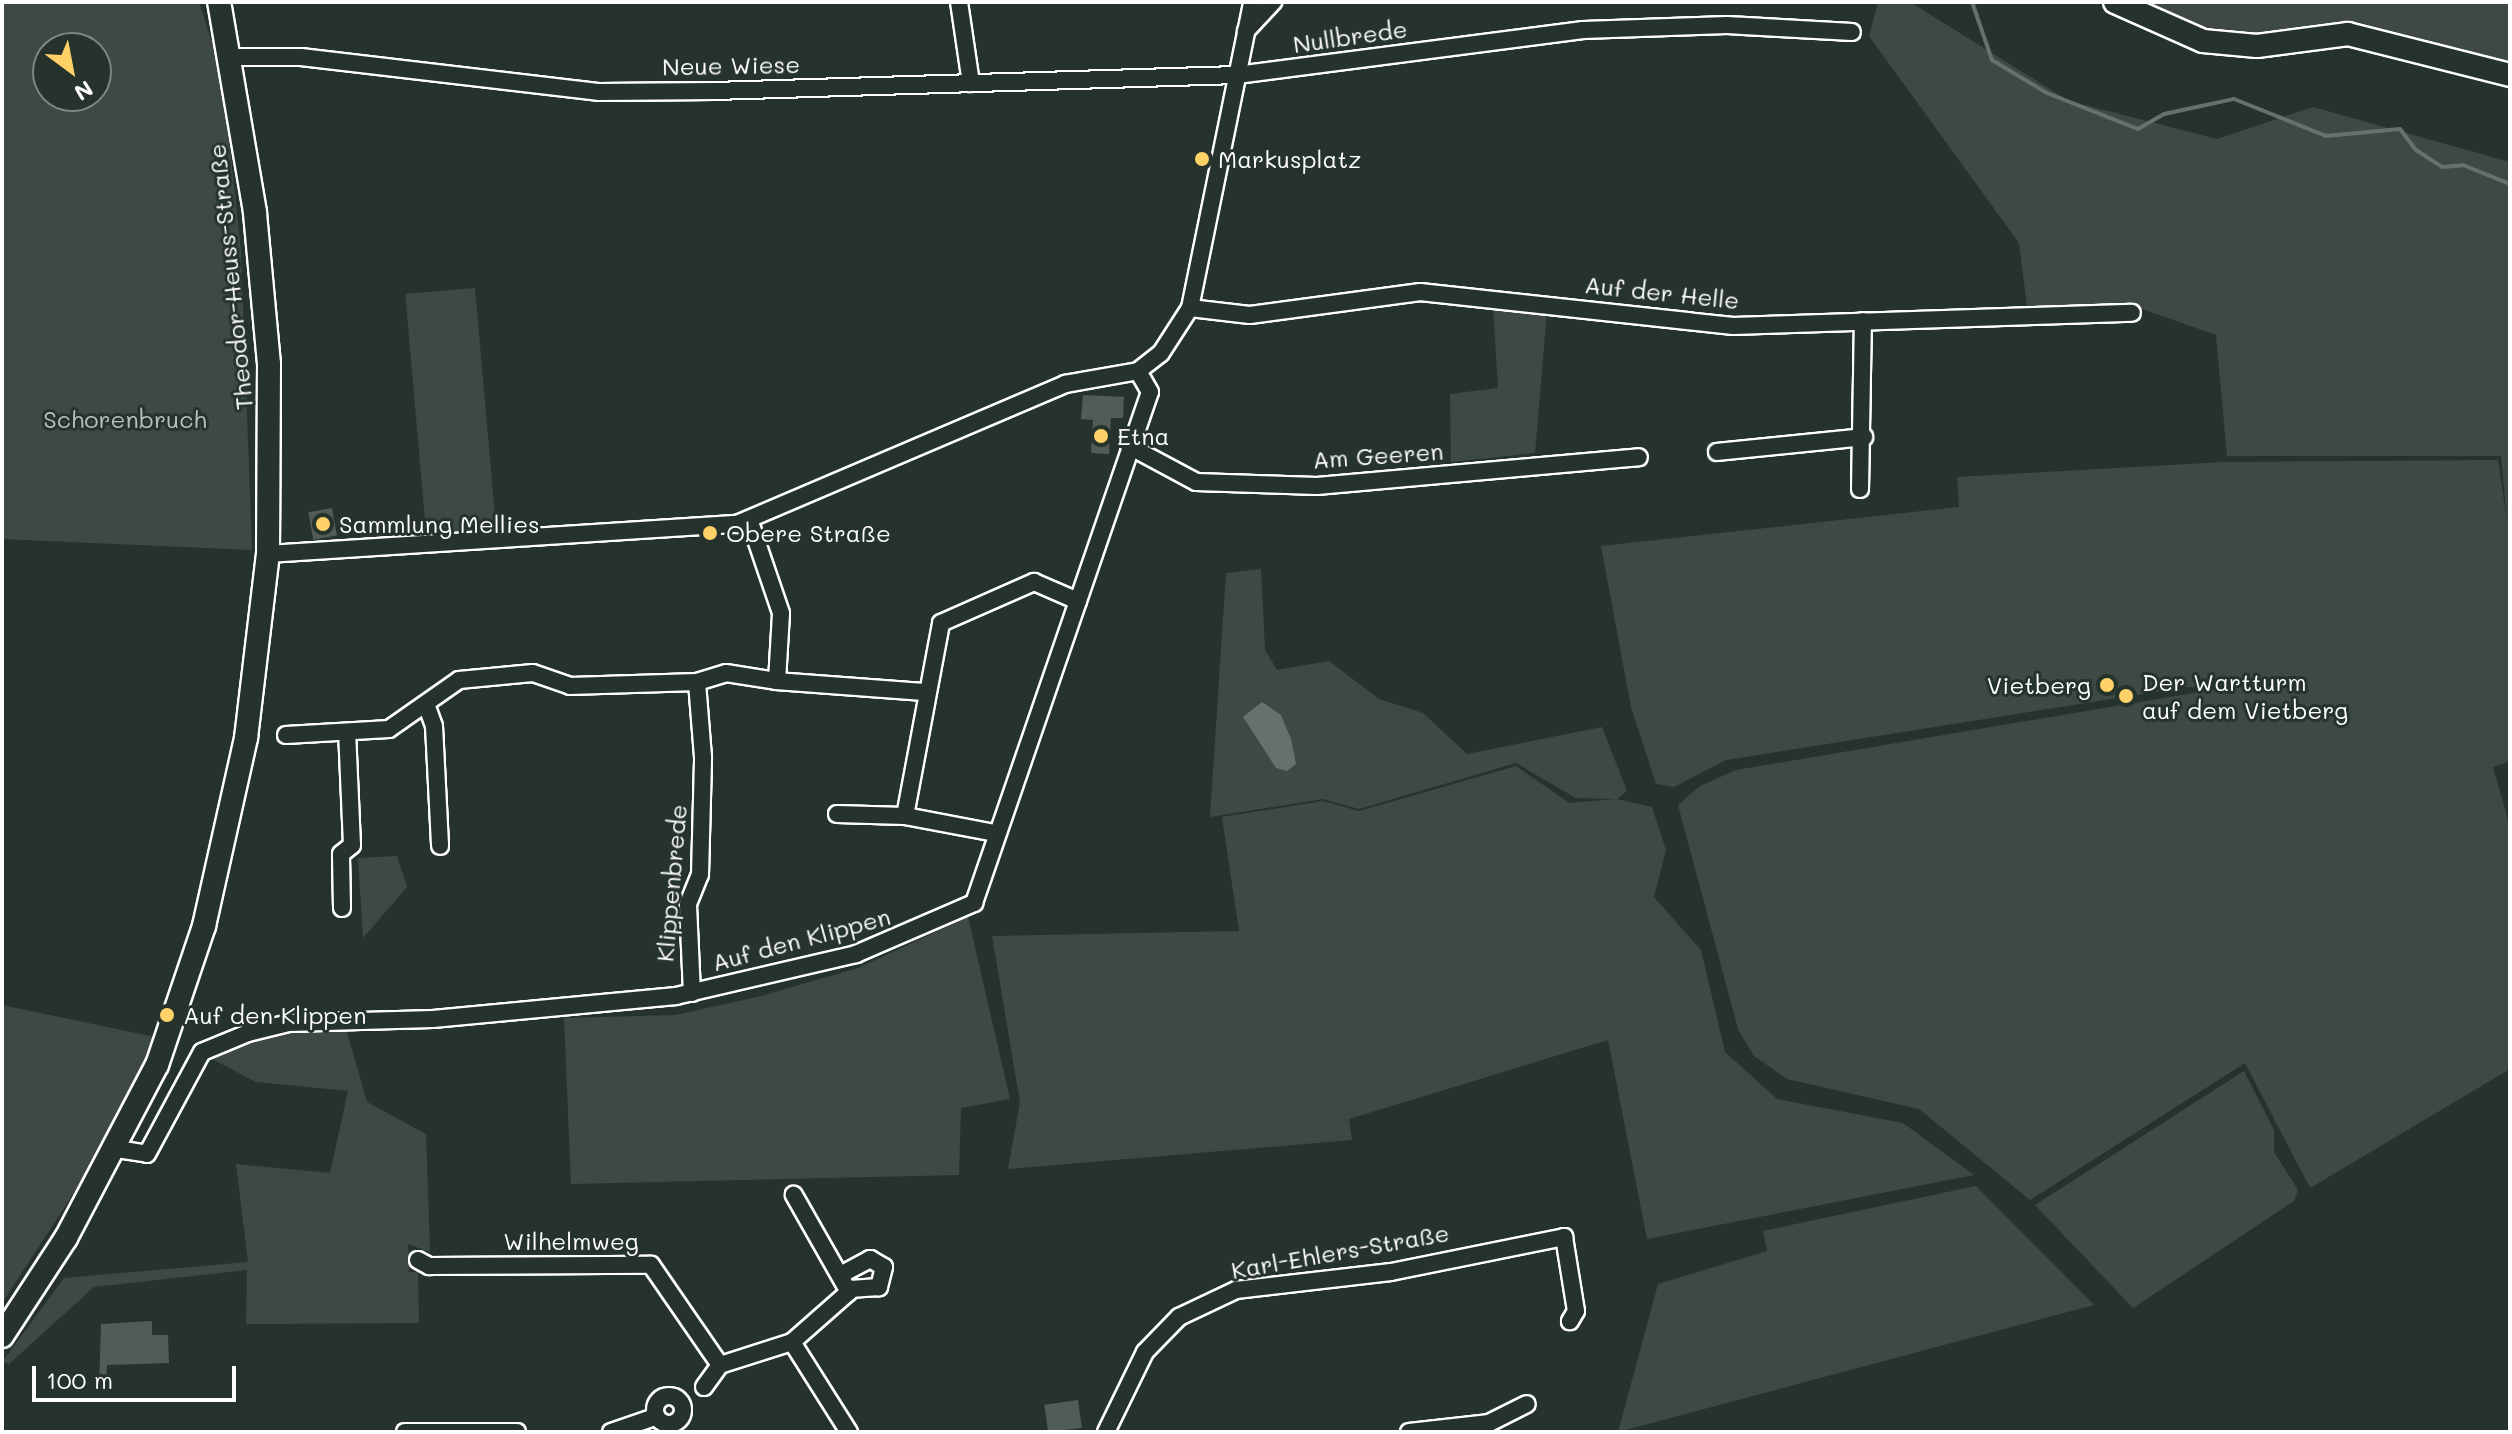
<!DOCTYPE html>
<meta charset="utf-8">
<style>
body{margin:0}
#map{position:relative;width:2512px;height:1434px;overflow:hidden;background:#26332d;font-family:Mali,sans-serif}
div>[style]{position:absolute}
.green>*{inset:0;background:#3e4944;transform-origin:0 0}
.water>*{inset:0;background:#67706c}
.stream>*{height:4px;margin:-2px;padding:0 2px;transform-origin:2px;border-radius:2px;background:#67706c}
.building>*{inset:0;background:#515c57;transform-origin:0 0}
.roads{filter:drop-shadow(2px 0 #fff) drop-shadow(-2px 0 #fff) drop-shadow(0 2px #fff) drop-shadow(0 -2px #fff)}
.street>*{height:16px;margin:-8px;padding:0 8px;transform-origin:8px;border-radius:8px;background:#26332d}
.street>.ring{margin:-8px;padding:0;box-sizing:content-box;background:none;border:16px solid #26332d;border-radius:50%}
.secondary>*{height:22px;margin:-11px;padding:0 11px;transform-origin:11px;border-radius:11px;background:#26332d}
.dots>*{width:22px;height:22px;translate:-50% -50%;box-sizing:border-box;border:4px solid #26332d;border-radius:50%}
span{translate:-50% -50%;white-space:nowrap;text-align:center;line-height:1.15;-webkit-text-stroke:6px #26332d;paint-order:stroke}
.street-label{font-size:24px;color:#fff}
.poi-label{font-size:24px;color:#fff}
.left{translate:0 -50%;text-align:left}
.right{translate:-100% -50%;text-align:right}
.park-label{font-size:24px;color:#bbbfbe}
.frame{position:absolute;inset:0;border:4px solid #fff;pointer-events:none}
.north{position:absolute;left:32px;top:32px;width:80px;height:80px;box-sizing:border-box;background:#26332d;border:2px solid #7d8581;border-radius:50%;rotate:148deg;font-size:22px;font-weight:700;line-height:32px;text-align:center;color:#fff}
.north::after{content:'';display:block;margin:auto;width:28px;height:36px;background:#ffd166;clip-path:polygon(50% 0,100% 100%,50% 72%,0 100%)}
.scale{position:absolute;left:32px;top:1366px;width:204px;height:36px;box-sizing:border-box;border:4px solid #fff;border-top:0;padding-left:10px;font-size:24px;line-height:28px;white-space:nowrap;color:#fff;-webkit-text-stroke:6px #26332d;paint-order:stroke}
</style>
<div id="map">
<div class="green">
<div style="clip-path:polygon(evenodd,2px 2px,199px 2px,222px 73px,241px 251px,252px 550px,2px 539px,2px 2px,48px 48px,96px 48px,96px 96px,48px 96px,48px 48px)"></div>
<div style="clip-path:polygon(1878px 2px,1910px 2px,2069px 101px,2217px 139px,2313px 107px,2510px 162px,2510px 761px,2493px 767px,2510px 827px,2510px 1069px,2310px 1188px,2245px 1063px,2030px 1200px,1919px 1109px,1787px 1079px,1754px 1056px,1738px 1029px,1678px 805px,1700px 786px,1736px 770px,2223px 688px,2187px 687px,1726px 760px,1674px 787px,1656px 784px,1631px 707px,1601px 546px,1959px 507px,1957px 477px,2224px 462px,2498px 460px,2507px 521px,2501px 456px,2227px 456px,2216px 335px,2134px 306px,2027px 306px,2019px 243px,1869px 36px)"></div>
<div style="clip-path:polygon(2128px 2px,2510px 2px,2510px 69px,2348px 29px,2255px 40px,2203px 34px)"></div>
<div style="left:475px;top:288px;width:242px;height:70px;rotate:85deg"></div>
<div style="clip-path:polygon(1493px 308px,1547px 312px,1535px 453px,1451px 462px,1450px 394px,1498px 388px)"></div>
<div style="clip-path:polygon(1261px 569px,1265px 650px,1277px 670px,1329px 661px,1379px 699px,1423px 713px,1467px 754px,1602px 727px,1627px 791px,1617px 799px,1652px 807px,1666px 850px,1654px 897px,1701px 950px,1725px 1052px,1777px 1099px,1903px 1123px,1974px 1175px,1647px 1239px,1608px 1040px,1349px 1119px,1352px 1140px,1008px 1169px,1020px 1102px,992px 936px,1239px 931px,1222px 817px,1323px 801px,1359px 811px,1516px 766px,1569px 803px,1616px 799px,1576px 798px,1516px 763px,1359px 809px,1323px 799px,1210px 817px,1226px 573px)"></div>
<div style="clip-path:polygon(397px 856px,407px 887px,363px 938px,358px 858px)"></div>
<div style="clip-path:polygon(968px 917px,1010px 1099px,961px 1108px,959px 1175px,571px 1184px,564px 1018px,676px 1015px,761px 996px,858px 968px)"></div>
<div style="clip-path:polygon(2px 1005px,155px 1037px,104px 1147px,2px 1303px)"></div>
<div style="clip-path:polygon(293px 1027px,347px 1032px,367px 1102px,426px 1134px,430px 1252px,408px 1244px,409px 1272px,418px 1272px,419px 1323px,246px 1324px,247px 1270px,94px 1287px,9px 1364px,2px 1362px,64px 1278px,248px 1262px,236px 1164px,330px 1173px,348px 1091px,256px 1082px,214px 1060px,213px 1048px)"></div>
<div style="clip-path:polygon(2244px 1071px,2274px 1130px,2274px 1152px,2298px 1190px,2294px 1201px,2133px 1308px,2035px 1205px)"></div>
<div style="clip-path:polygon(1976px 1186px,2094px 1305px,1618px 1432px,1658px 1284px,1767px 1251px,1763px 1231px)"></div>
</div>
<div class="water">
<div style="clip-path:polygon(1262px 702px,1281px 715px,1291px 739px,1296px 764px,1287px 771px,1276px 768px,1243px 717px)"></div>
</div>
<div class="stream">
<div style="left:1972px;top:2px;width:61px;rotate:71deg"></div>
<div style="left:1992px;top:60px;width:64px;rotate:31deg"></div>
<div style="left:2047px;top:93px;width:98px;rotate:21.6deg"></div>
<div style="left:2138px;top:129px;width:30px;rotate:-30deg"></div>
<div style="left:2164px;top:114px;width:72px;rotate:-12.1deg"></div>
<div style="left:2234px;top:99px;width:99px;rotate:21.9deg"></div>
<div style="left:2326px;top:136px;width:74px;rotate:-5.4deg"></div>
<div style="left:2400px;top:129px;width:26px;rotate:53deg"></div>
<div style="left:2416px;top:150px;width:31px;rotate:33deg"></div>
<div style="left:2442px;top:167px;width:21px;rotate:-5deg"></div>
<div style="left:2463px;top:165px;width:51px;rotate:22deg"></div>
</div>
<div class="building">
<div style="clip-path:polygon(1083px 395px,1124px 397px,1123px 418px,1111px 418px,1109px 454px,1091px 453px,1093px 420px,1081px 419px)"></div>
<div style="left:332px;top:508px;width:28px;height:24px;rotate:80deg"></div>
<div style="clip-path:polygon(152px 1321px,152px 1335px,168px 1335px,169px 1363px,107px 1365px,106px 1390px,99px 1390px,101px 1324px)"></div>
<div style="left:1078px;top:1400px;width:28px;height:34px;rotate:82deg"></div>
</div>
<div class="roads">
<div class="street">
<div style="left:959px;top:2px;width:82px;rotate:81.6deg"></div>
<div style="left:1246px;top:31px;width:40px;rotate:-47deg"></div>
<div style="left:229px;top:57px;width:72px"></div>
<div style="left:301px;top:57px;width:301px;rotate:6.7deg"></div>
<div style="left:600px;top:92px;width:114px;rotate:-0.5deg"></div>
<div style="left:714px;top:91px;width:523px;rotate:-1.75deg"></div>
<div style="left:1237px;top:75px;width:349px;rotate:-7.4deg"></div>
<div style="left:1583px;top:30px;width:144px;rotate:-2deg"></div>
<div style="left:1727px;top:25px;width:125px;rotate:3.2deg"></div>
<div style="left:1190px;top:308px;width:60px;rotate:6.7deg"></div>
<div style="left:1250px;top:315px;width:172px;rotate:-7.7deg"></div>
<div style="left:1420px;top:292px;width:315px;rotate:6.2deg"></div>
<div style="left:1733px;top:326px;width:399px;rotate:-1.9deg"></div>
<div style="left:1129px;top:446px;width:76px;rotate:28.2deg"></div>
<div style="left:1196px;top:482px;width:121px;rotate:1.9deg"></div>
<div style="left:1317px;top:486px;width:323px;rotate:-5.1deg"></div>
<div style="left:1717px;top:452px;width:148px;rotate:-5.8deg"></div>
<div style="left:1860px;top:489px;width:168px;rotate:-89deg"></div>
<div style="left:268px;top:554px;width:470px;rotate:-3.7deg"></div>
<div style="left:737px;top:524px;width:357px;rotate:-23.1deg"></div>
<div style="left:1065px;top:384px;width:74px;rotate:-10.1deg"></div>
<div style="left:1138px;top:371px;width:29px;rotate:-38deg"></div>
<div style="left:1161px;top:353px;width:54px;rotate:-57.2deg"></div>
<div style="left:1190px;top:308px;width:312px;rotate:-78.5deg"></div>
<div style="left:777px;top:681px;width:146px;rotate:4.3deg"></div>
<div style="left:426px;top:704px;width:23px;rotate:70deg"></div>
<div style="left:434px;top:726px;width:120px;rotate:87.1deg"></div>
<div style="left:286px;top:735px;width:103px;rotate:-3.3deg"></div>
<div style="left:389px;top:729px;width:85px;rotate:-35deg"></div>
<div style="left:459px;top:680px;width:74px;rotate:-5.4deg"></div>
<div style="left:533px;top:673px;width:39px;rotate:19deg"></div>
<div style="left:570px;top:686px;width:127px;rotate:-1.8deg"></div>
<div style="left:697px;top:682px;width:30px;rotate:-17deg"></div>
<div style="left:726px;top:673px;width:52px;rotate:8.9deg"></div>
<div style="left:777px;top:681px;width:68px;rotate:-86.6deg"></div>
<div style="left:781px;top:613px;width:99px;rotate:-108.8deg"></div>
<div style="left:837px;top:814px;width:68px;rotate:1.7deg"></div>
<div style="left:995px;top:833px;width:92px;rotate:-169.3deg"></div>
<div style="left:905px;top:816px;width:196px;rotate:-79.4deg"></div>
<div style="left:941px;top:623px;width:102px;rotate:-23.8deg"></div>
<div style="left:1034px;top:582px;width:48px;rotate:23.4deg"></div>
<div style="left:342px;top:908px;width:54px;rotate:-91.1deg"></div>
<div style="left:341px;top:854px;width:14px;rotate:-39deg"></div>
<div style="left:352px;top:845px;width:113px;rotate:-92.5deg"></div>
<div style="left:692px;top:993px;width:89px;rotate:-92.6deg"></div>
<div style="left:688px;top:904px;width:31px;rotate:-68deg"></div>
<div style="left:700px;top:875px;width:118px;rotate:-88.5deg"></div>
<div style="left:703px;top:757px;width:75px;rotate:-94.6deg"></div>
<div style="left:117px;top:1149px;width:30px;rotate:9deg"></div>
<div style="left:147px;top:1154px;width:116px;rotate:-61.7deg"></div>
<div style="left:202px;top:1052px;width:50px;rotate:-22.4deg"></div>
<div style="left:248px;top:1033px;width:42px;rotate:-13.7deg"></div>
<div style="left:289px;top:1023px;width:144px;rotate:-1.6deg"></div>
<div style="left:433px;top:1019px;width:244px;rotate:-5.4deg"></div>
<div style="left:676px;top:996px;width:185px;rotate:-13.1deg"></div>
<div style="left:856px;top:954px;width:129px;rotate:-23.4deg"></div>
<div style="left:974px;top:903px;width:540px;rotate:-71deg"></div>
<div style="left:1150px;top:392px;width:24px;rotate:-120deg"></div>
<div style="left:418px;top:1260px;width:13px;rotate:29deg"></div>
<div style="left:429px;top:1266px;width:222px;rotate:-0.3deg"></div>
<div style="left:651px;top:1265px;width:121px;rotate:55.4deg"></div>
<div style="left:844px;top:1273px;width:30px;rotate:-28deg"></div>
<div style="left:870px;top:1259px;width:16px;rotate:30deg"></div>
<div style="left:884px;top:1267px;width:21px;rotate:104deg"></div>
<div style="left:879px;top:1287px;width:29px;rotate:176deg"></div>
<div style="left:792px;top:1342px;width:107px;rotate:57.7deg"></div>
<div style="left:704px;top:1387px;width:27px;rotate:-54deg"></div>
<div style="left:720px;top:1365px;width:76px;rotate:-17.7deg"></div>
<div style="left:792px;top:1342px;width:76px;rotate:-41.3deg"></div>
<div style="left:849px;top:1292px;width:112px;rotate:-119.6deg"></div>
<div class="ring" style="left:655px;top:1396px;width:12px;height:12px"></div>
<div style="left:405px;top:1432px;width:112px"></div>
<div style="left:611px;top:1432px;width:46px;rotate:-18.8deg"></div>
<div style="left:1106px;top:1432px;width:89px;rotate:-64deg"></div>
<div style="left:1145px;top:1352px;width:49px;rotate:-45.8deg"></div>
<div style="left:1179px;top:1317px;width:63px;rotate:-25.3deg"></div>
<div style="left:1236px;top:1290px;width:156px;rotate:-6.6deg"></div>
<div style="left:1391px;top:1272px;width:177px;rotate:-11.4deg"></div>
<div style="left:1564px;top:1237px;width:75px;rotate:80.8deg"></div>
<div style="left:1576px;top:1311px;width:12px;rotate:121deg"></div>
<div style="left:1409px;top:1432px;width:81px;rotate:-6.4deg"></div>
<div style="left:1489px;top:1423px;width:42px;rotate:-26.6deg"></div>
</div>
<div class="secondary">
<div style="left:2115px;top:2px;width:96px;rotate:23.9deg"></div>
<div style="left:2203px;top:41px;width:54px;rotate:5.3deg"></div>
<div style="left:2257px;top:46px;width:92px;rotate:-7.5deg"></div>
<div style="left:2348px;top:34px;width:167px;rotate:14.2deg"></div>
<div style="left:2px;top:1336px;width:117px;rotate:-56.9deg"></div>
<div style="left:66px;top:1238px;width:195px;rotate:-62.3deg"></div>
<div style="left:157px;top:1065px;width:147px;rotate:-71.3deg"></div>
<div style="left:204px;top:926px;width:193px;rotate:-77.4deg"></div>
<div style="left:246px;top:738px;width:185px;rotate:-83.2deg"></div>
<div style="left:268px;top:554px;width:190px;rotate:-89.7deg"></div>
<div style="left:269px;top:364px;width:153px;rotate:-95.3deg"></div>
<div style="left:255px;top:212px;width:213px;rotate:-99.7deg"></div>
</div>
</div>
<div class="dots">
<div style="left:1202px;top:159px;background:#ffd166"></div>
<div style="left:1101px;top:436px;background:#ffd166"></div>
<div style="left:323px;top:524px;background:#ffd166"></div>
<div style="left:710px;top:533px;background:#ffd166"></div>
<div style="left:2107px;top:685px;background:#ffd166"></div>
<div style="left:2126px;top:696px;background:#ffd166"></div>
<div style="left:167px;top:1015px;background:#ffd166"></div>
</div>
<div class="street-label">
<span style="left:1350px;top:36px;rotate:-8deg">Nullbrede</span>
<span style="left:731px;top:65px;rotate:-1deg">Neue Wiese</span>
<span style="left:230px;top:277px;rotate:-96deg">Theodor-Heuss-Straße</span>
<span style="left:1662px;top:292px;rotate:6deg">Auf der Helle</span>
<span style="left:1378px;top:455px;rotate:-4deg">Am Geeren</span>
<span style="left:671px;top:883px;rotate:-85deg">Klippenbrede</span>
<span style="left:801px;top:939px;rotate:-15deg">Auf den Klippen</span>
<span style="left:571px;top:1241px">Wilhelmweg</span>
<span style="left:1340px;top:1251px;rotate:-10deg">Karl-Ehlers-Straße</span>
</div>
<div class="poi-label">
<span class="left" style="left:1218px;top:159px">Markusplatz</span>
<span class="left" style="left:1117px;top:436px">Etna</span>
<span class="left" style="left:339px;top:524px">Sammlung Mellies</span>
<span class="left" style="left:726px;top:533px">Obere Straße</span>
<span class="left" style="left:2142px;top:696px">Der Wartturm<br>auf dem Vietberg</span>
<span class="right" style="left:2091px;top:685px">Vietberg</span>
<span class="left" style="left:183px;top:1015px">Auf den Klippen</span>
</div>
<div class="park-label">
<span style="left:125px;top:419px">Schorenbruch</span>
</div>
<div class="frame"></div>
<div class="north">N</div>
<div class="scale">100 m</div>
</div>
